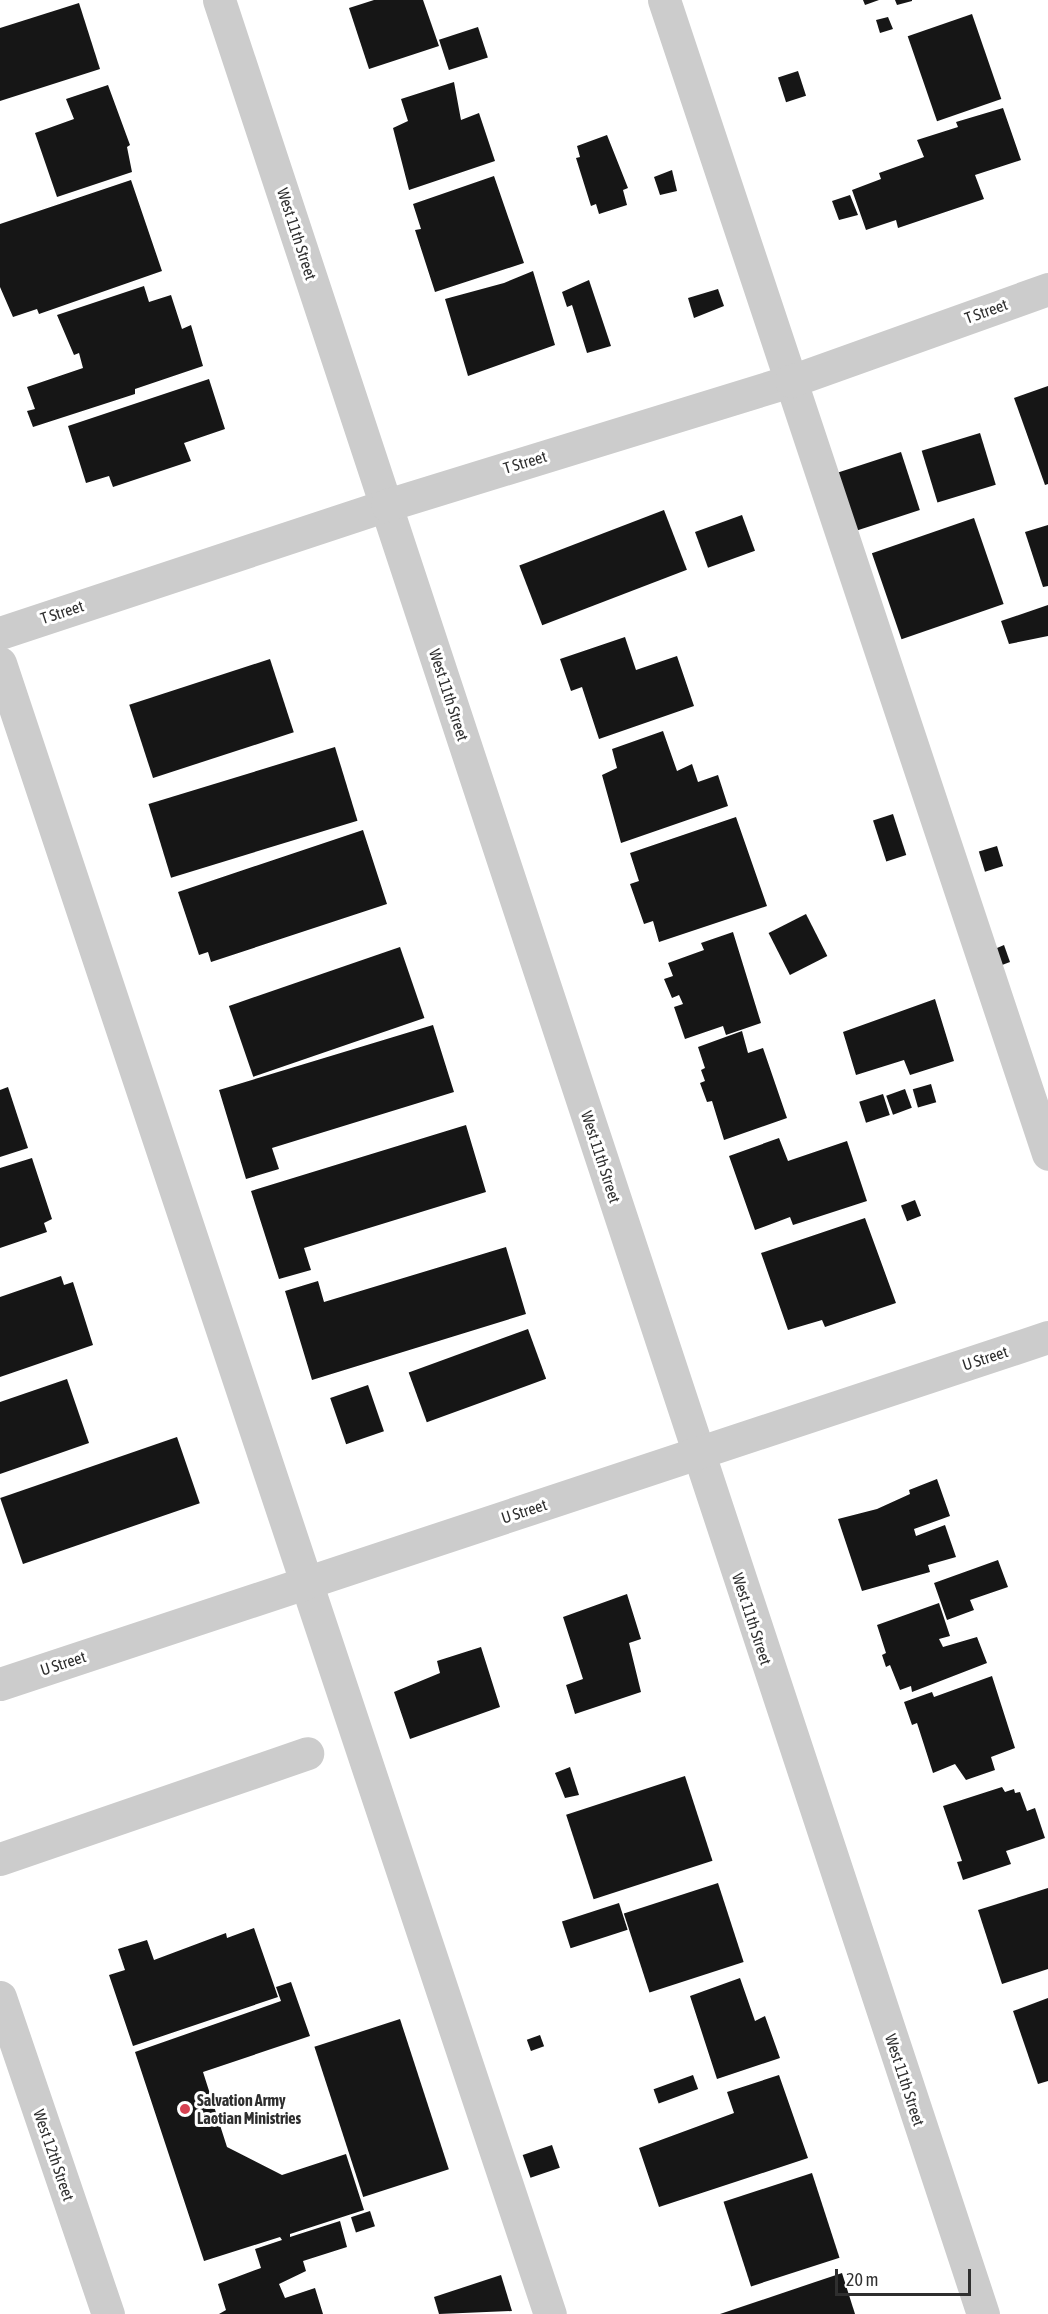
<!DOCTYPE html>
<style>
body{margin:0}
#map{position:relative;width:1048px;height:2314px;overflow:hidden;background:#fff;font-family:"Asap Condensed",sans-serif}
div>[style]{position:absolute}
.building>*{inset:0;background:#161616;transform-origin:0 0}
.minor>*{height:33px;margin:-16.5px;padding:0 16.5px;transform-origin:16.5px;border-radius:16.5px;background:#ccc}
.dots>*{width:16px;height:16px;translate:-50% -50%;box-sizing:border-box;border:3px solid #fff;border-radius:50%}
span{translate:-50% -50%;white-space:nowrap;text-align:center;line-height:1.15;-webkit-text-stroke:6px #fff;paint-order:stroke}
.street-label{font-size:16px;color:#2f2f2f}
.poi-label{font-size:16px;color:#2f2f2f;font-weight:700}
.left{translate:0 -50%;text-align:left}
.scale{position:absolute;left:835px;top:2269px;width:136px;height:27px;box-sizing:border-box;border:3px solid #2f2f2f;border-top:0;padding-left:8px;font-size:18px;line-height:21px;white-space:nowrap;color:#2f2f2f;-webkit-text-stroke:4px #fff;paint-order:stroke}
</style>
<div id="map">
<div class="building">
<div style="clip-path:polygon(374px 0,423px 0,439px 46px,369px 69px,349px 8px)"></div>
<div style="clip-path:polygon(863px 0,879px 0,865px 5px)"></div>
<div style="clip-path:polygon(895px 0,912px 0,912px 1px,897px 5px)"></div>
<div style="clip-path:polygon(79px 3px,100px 69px,0 101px,0 28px)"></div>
<div style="left:972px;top:14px;width:90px;height:68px;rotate:71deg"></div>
<div style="clip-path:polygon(888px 17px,893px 29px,880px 33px,876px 20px)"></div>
<div style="left:478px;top:27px;width:32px;height:41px;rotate:72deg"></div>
<div style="left:798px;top:71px;width:26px;height:21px;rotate:72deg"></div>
<div style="clip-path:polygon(454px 82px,461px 120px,479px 113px,495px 161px,409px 190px,393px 128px,408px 121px,401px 99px)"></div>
<div style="clip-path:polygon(108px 85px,130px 145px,127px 147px,132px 172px,57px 197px,35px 133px,74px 119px,66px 99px)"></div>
<div style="clip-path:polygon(1003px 108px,1021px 160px,975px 175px,984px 199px,898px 228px,896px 220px,866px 230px,852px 190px,881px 179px,879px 173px,924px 157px,917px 140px,958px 127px,956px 122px)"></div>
<div style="clip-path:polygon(607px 135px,628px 188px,623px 190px,627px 205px,599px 214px,596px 204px,591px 206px,576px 158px,580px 157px,577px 146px)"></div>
<div style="clip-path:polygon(672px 170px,677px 191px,660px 195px,654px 177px)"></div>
<div style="clip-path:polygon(494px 176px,524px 263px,435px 292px,415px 230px,421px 229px,413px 204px)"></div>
<div style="clip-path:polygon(131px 180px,162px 271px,39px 314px,37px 309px,13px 317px,0 287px,0 224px)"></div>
<div style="clip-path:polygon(850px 195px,858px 215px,839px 220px,832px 201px)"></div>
<div style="clip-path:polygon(533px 271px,555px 345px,468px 376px,445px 299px,504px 283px)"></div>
<div style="clip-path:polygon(589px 280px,611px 346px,587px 353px,572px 305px,567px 307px,562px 292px)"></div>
<div style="clip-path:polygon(144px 286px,149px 302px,171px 295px,182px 329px,191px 325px,203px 366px,135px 389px,135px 394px,33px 427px,27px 411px,35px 409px,27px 387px,83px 368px,79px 353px,74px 355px,57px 315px)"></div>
<div style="clip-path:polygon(718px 289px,724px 306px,694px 318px,688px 298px)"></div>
<div style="clip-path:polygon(209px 379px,225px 429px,184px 443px,191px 461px,113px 487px,109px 476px,86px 483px,68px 426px)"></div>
<div style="clip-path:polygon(1048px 386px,1048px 484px,1045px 485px,1014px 398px)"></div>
<div style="left:980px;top:433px;width:54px;height:61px;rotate:73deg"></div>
<div style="left:901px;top:452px;width:61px;height:71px;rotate:72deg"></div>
<div style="left:664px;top:510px;width:64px;height:155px;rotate:69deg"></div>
<div style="left:742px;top:515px;width:38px;height:50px;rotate:70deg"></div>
<div style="left:974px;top:518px;width:91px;height:108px;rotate:71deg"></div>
<div style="clip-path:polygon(1048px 525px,1048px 586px,1043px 587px,1025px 532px)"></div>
<div style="clip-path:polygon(1048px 605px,1048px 636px,1009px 644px,1001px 621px)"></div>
<div style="clip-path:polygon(625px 637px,636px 670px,677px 656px,694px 706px,599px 739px,582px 687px,571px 691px,560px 659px)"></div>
<div style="left:270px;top:659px;width:77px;height:148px;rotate:72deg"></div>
<div style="clip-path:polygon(663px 731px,677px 771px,692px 764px,698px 782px,718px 775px,728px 806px,621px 843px,602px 775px,617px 768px,612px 749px)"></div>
<div style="left:335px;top:747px;width:77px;height:195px;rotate:73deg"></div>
<div style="left:893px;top:814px;width:43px;height:21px;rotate:72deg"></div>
<div style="clip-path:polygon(736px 817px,767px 906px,659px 942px,653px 921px,644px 924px,630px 884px,639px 881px,630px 853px)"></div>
<div style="clip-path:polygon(363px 830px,387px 904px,211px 962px,208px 952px,199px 955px,178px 892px)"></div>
<div style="left:997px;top:846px;width:21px;height:19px;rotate:73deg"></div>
<div style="left:806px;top:914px;width:47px;height:42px;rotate:63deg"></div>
<div style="clip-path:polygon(733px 932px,761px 1023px,726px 1035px,723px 1026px,685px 1039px,674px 1007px,683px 1004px,679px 995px,672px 998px,664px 979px,673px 976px,668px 963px,704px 950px,701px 943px)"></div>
<div style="clip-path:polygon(1004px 945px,1010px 962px,994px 968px,990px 951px)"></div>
<div style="left:400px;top:947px;width:75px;height:181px;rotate:71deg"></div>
<div style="clip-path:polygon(935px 999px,954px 1061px,910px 1075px,904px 1060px,856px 1075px,843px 1032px)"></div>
<div style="clip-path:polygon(433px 1025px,454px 1092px,272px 1148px,279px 1169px,246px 1179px,219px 1090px)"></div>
<div style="clip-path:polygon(742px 1031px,748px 1053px,763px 1048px,787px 1118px,724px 1140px,712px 1101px,707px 1102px,700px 1083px,705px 1081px,701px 1070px,705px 1068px,698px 1047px)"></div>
<div style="left:931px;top:1084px;width:19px;height:19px;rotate:74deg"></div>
<div style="clip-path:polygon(8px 1087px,28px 1148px,0 1157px,0 1090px)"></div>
<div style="left:905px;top:1089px;width:20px;height:20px;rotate:70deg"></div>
<div style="left:883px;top:1094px;width:22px;height:25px;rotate:72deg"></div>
<div style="clip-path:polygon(466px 1125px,486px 1192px,304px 1248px,311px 1270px,279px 1279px,251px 1191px)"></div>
<div style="clip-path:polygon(779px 1138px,788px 1161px,847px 1141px,867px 1201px,793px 1225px,790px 1217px,755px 1230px,729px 1156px)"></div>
<div style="clip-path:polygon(32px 1158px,52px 1219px,44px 1223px,47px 1232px,0 1248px,0 1168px)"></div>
<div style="left:915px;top:1200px;width:17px;height:15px;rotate:69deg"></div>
<div style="clip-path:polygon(865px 1218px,896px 1303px,825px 1327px,822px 1320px,788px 1330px,761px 1253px)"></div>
<div style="clip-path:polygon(506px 1247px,526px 1314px,312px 1380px,285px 1291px,318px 1281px,324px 1302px)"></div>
<div style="clip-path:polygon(61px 1276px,64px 1285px,73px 1282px,93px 1345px,0 1377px,0 1297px)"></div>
<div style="left:528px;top:1329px;width:53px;height:127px;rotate:70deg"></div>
<div style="clip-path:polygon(67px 1379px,89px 1443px,0 1474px,0 1402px)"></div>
<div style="left:368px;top:1385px;width:49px;height:40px;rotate:71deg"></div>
<div style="left:177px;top:1437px;width:70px;height:187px;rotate:71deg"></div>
<div style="clip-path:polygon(937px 1479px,950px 1516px,914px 1529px,916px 1536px,945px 1525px,956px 1557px,928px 1565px,930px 1572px,862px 1591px,838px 1519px,877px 1509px,910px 1494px,909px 1490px)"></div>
<div style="clip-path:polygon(998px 1560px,1008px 1587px,970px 1600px,974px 1610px,947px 1620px,934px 1583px)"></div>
<div style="clip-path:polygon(627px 1594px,641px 1639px,629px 1643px,641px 1692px,575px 1714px,566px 1685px,583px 1679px,563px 1617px)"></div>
<div style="clip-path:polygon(939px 1603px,950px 1636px,939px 1639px,943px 1647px,977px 1637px,987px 1663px,912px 1692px,911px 1686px,900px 1690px,890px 1665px,886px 1667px,882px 1655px,886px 1653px,877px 1625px)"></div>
<div style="clip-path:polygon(481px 1647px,500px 1707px,410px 1739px,394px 1692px,440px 1673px,437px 1661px)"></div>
<div style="clip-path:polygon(992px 1676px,1015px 1748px,991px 1757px,995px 1770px,966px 1780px,955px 1764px,933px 1773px,917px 1723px,912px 1725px,904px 1702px,932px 1692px,934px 1697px)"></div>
<div style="clip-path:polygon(570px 1767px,579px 1795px,565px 1798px,555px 1773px)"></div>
<div style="left:685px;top:1776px;width:89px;height:125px;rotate:72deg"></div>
<div style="clip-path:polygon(1002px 1787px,1005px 1792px,1014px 1789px,1015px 1793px,1020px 1792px,1027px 1811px,1035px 1808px,1045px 1838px,1006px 1851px,1011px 1864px,963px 1880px,957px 1862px,962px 1861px,943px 1806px)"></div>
<div style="left:718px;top:1883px;width:83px;height:99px;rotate:72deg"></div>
<div style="clip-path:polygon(1048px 1888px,1048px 1969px,1002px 1984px,978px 1910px)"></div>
<div style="left:619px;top:1903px;width:28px;height:60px;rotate:72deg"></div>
<div style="clip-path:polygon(254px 1928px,278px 1997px,133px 2046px,109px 1975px,125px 1970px,118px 1949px,147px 1940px,154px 1960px,226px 1933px,227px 1938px)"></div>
<div style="clip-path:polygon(740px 1978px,755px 2021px,765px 2016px,780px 2058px,717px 2079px,690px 1996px)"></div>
<div style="clip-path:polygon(291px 1982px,310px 2036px,203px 2072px,227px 2147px,282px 2175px,346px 2154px,364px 2210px,290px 2234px,290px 2237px,340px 2221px,347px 2247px,303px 2261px,306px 2271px,279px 2284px,285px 2298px,315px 2288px,323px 2314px,219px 2314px,226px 2310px,218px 2284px,261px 2268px,255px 2249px,282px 2240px,280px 2237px,204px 2261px,135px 2052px,281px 2001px,276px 1987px)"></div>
<div style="clip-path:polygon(1048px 1998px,1048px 2081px,1038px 2084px,1013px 2011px)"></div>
<div style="left:400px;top:2019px;width:158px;height:90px;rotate:72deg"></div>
<div style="left:540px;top:2035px;width:12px;height:14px;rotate:70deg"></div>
<div style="left:693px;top:2075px;width:15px;height:42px;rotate:70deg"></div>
<div style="clip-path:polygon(779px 2075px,808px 2158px,659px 2207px,639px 2148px,734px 2113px,727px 2092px)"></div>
<div style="left:552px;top:2145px;width:24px;height:31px;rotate:71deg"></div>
<div style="left:812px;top:2173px;width:89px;height:93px;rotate:72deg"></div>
<div style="left:370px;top:2211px;width:16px;height:20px;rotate:72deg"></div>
<div style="clip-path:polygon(842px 2273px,855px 2314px,720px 2314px)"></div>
<div style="clip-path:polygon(501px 2275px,512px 2311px,439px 2314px,434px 2297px)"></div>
</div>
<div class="minor">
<div style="left:219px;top:0;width:2437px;rotate:71.73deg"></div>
<div style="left:664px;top:0;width:1216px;rotate:71.59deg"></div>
<div style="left:0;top:633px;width:408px;rotate:-18.3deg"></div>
<div style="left:387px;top:505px;width:423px;rotate:-17.1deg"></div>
<div style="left:791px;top:381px;width:273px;rotate:-19.7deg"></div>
<div style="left:0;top:663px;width:1740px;rotate:71.58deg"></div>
<div style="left:0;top:1684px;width:1104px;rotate:-18.32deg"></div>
<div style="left:0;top:1859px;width:325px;rotate:-19deg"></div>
<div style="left:0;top:1997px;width:335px;rotate:71.2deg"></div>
</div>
<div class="dots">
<div style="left:185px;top:2109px;background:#d64252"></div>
</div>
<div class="street-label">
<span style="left:297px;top:234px;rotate:72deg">West 11th Street</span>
<span style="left:986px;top:311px;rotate:-20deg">T Street</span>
<span style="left:525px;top:462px;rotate:-17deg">T Street</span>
<span style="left:62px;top:612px;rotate:-18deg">T Street</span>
<span style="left:449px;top:695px;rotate:72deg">West 11th Street</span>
<span style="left:601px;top:1157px;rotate:72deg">West 11th Street</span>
<span style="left:985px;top:1358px;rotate:-18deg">U Street</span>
<span style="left:524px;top:1511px;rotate:-18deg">U Street</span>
<span style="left:752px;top:1619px;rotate:72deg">West 11th Street</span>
<span style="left:63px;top:1663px;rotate:-18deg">U Street</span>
<span style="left:905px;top:2080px;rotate:72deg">West 11th Street</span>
<span style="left:54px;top:2155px;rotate:71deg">West 12th Street</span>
</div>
<div class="poi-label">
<span class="left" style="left:197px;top:2109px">Salvation Army<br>Laotian Ministries</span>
</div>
<div class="scale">20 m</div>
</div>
